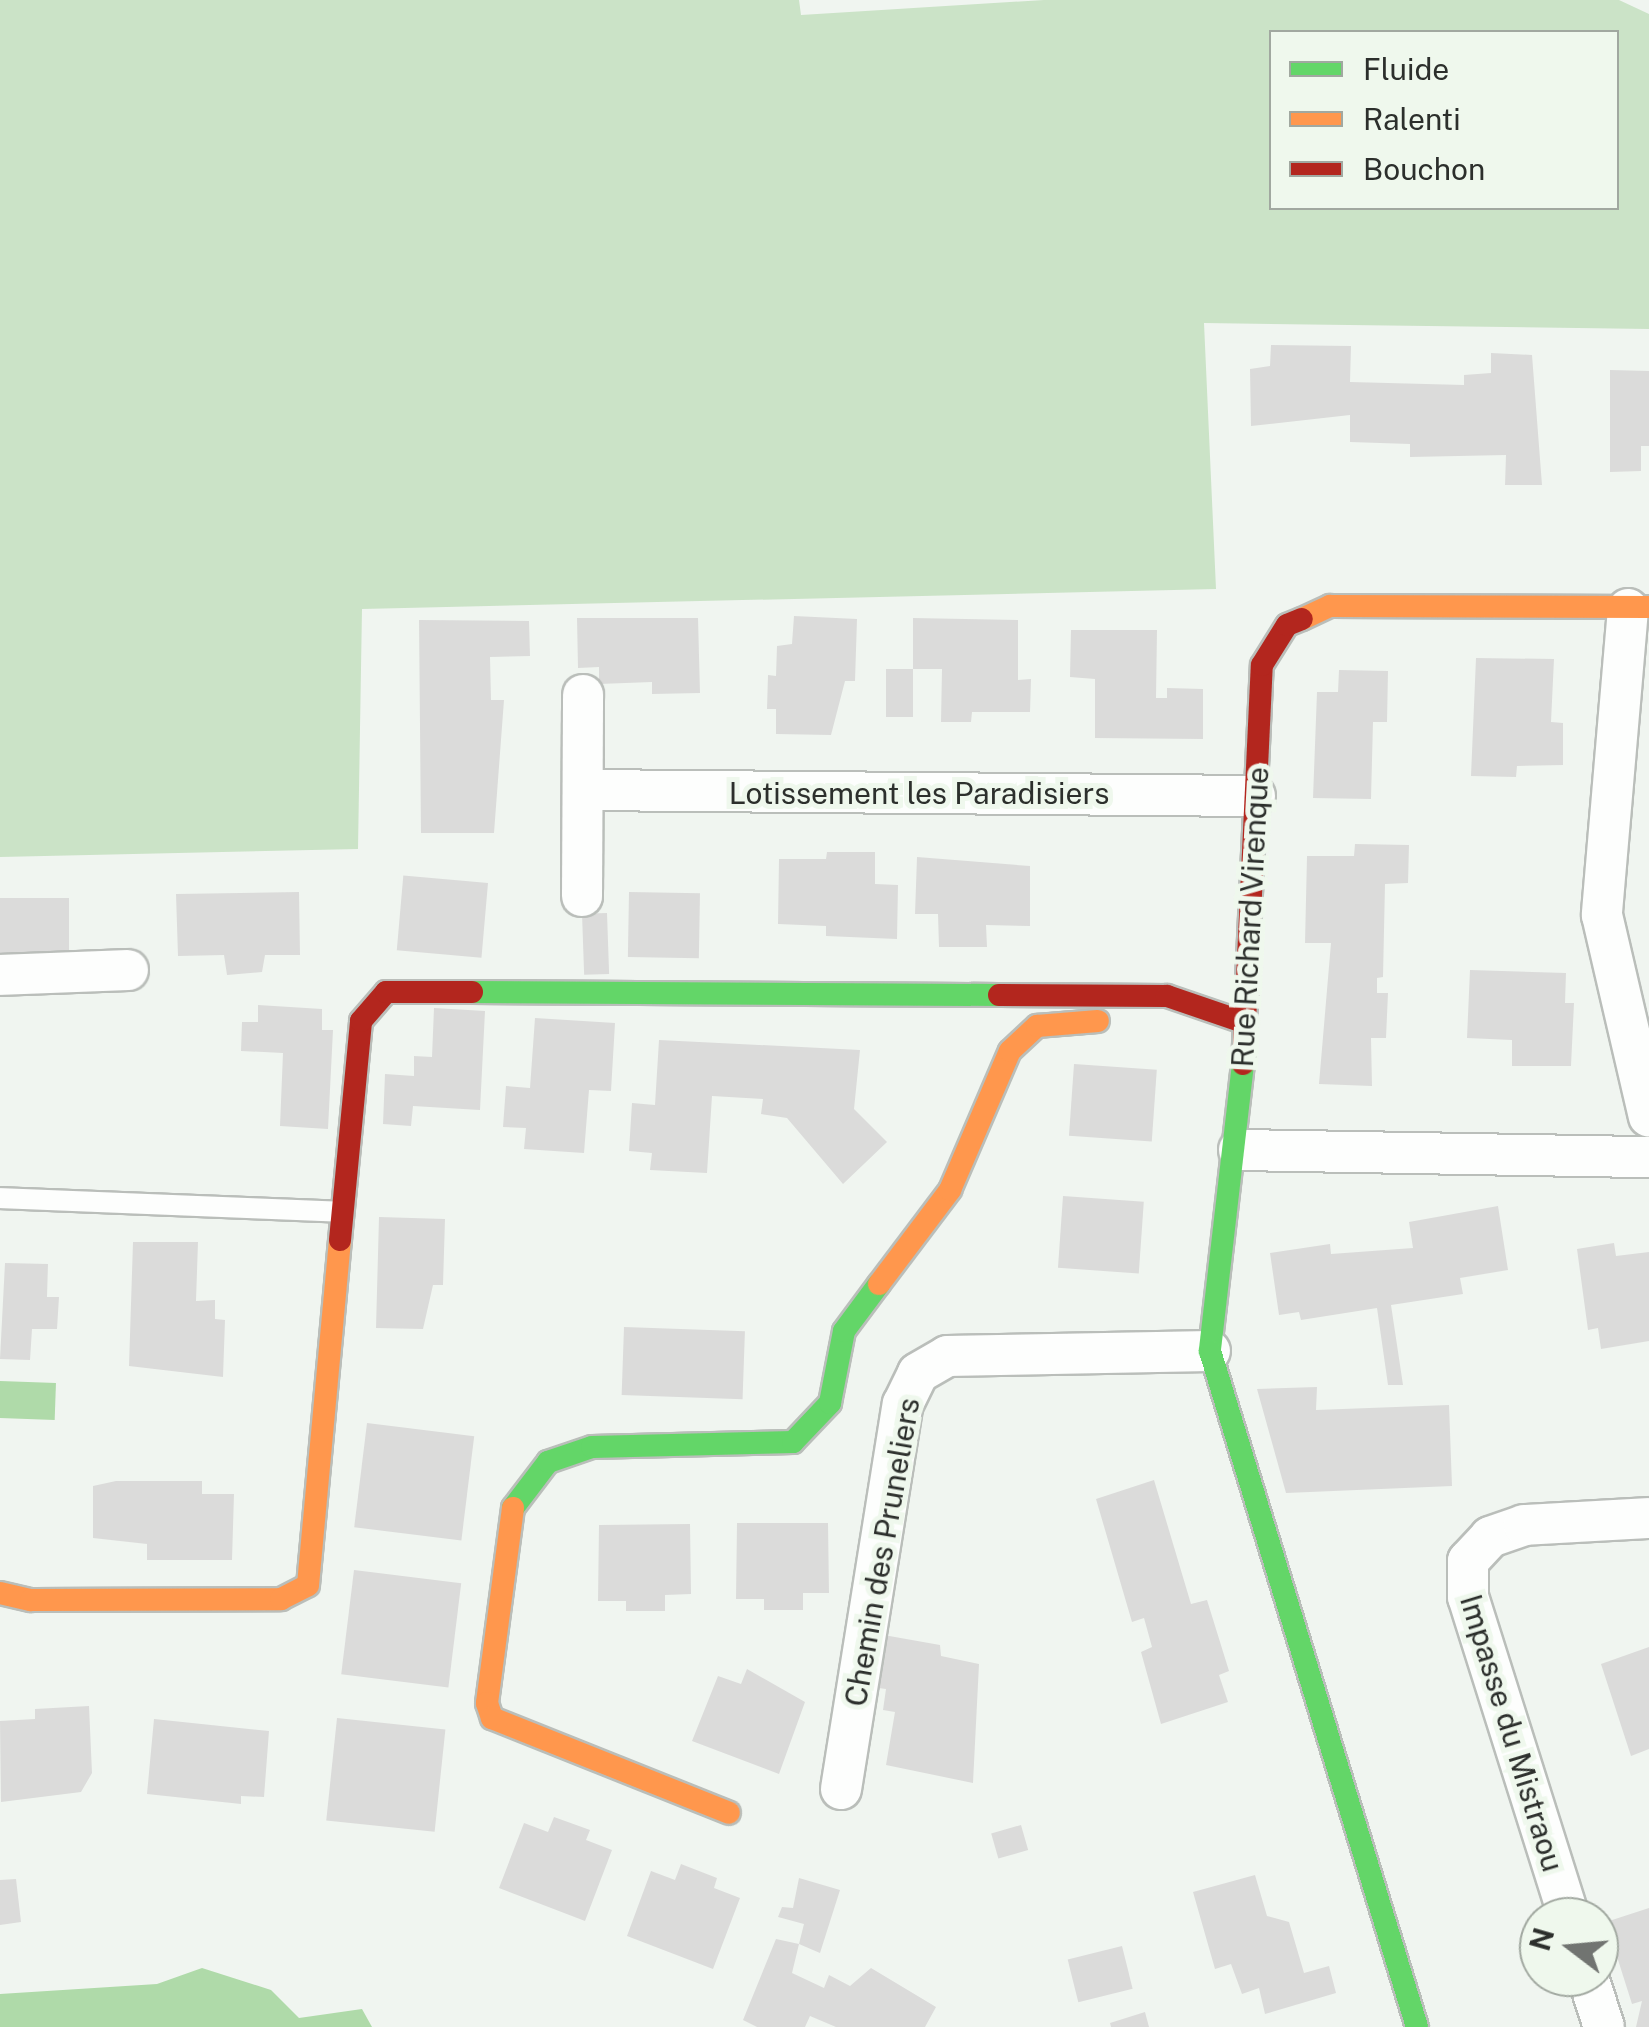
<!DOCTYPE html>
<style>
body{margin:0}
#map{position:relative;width:1649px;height:2027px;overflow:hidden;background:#f0f5f0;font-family:"Public Sans",sans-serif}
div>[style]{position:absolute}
.green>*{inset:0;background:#cbe3c7}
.water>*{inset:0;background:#afdaa9;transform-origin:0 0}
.building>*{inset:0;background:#dbdbda;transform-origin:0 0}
.roads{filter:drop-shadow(2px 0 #babeba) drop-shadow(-2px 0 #babeba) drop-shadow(0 2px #babeba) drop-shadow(0 -2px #babeba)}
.lane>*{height:20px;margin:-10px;padding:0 10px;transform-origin:10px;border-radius:10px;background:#fdfefd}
.street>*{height:40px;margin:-20px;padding:0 20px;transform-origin:20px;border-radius:20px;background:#fdfefd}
.fast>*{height:22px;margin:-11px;padding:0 11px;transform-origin:11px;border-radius:11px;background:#63d668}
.slow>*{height:22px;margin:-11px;padding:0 11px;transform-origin:11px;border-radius:11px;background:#ff974d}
.jam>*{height:22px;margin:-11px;padding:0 11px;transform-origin:11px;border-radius:11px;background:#b3261e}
span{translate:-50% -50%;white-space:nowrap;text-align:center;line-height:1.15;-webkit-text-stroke:10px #eff8ed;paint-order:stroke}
.street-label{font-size:30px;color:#2c2f2c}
.legend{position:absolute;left:1269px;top:30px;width:350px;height:180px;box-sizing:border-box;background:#eff8ed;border:2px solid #a1a8a0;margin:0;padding:12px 18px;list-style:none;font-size:30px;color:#2c2f2c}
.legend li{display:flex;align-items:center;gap:20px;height:50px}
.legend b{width:50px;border:2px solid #a1a8a0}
.north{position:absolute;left:1519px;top:1897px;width:100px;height:100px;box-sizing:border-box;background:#eff8ed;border:2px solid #a1a8a0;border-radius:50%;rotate:286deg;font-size:28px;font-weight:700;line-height:40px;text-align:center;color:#2c2f2c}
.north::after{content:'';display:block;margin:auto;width:35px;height:45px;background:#717471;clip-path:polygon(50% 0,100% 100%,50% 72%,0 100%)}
</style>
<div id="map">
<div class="green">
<div style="clip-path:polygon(evenodd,0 0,799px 0,801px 15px,1044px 0,1619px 0,1649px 14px,1649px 329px,1204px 323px,1216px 589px,362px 609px,358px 849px,0 857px,0 0,1272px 32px,1616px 32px,1616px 208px,1272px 208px,1272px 32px)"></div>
</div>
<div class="water">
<div style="left:0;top:1381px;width:56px;height:37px;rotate:2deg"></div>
<div style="clip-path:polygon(202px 1968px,271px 1990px,299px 2018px,362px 2009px,372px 2027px,0 2027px,0 1994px,157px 1984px)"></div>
</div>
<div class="building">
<div style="clip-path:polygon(1271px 345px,1351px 346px,1350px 382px,1464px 385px,1464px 375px,1491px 373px,1491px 353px,1532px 355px,1542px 485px,1505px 485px,1506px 455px,1410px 457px,1410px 444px,1350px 442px,1350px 415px,1251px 426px,1250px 369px,1270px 366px)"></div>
<div style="clip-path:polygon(1610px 370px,1649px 371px,1649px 446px,1641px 446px,1641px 471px,1610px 472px)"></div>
<div style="clip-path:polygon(794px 616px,857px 619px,855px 681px,845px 681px,831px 735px,776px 734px,776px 709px,767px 709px,768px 675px,776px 676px,777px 646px,792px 644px)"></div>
<div style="clip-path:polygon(577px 618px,698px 618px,700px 693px,652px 694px,652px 682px,599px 684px,599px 667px,578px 668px)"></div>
<div style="clip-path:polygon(913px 618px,1018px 620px,1018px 680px,1031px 679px,1030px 712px,972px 712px,971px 722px,941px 722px,942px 669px,913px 669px)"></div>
<div style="clip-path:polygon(419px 620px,529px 621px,530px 656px,490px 657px,491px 700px,504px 700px,494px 833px,421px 833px)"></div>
<div style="clip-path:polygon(1071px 630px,1157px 630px,1156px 698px,1167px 698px,1167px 688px,1203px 689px,1203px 739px,1095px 738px,1095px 679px,1070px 677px)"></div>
<div style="clip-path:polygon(1476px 658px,1554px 659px,1551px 722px,1563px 723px,1563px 765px,1517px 766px,1516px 777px,1471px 776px)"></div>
<div style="left:886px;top:669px;width:27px;height:48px"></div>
<div style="clip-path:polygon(1339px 670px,1388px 671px,1387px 722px,1373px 722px,1371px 799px,1313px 798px,1317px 692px,1338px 692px)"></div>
<div style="clip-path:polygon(1355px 844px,1409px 845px,1408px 883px,1385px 884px,1383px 977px,1377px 978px,1377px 993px,1388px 993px,1386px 1038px,1371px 1038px,1372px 1086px,1319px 1084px,1331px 943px,1305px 943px,1307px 856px,1354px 856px)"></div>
<div style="clip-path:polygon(827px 852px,875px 852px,875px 884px,898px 885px,897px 939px,826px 936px,826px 926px,778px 924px,779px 859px,826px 859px)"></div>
<div style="clip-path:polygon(917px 857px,1030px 866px,1030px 926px,986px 925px,987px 947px,939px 947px,938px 914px,915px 914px)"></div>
<div style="left:488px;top:883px;width:75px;height:85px;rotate:95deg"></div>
<div style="clip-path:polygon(299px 892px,300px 955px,265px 955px,262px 972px,227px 975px,224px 955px,178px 956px,176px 894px)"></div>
<div style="left:629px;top:892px;width:71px;height:65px;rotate:1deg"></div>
<div style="left:0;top:898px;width:69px;height:58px"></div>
<div style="left:607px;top:913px;width:61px;height:25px;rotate:88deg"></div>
<div style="clip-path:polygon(1470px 970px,1566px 973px,1565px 1003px,1574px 1003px,1571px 1066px,1512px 1066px,1512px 1040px,1467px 1038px)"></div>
<div style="clip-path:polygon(258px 1005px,322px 1009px,322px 1030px,333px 1030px,328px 1129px,280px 1126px,283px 1053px,241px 1051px,242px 1022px,258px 1022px)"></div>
<div style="clip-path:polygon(434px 1008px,485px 1011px,480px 1110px,413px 1106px,411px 1126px,383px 1124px,385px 1074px,414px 1076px,414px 1056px,432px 1057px)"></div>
<div style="clip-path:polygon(535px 1018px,615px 1023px,611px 1091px,589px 1090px,584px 1153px,524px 1149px,526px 1128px,503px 1127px,506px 1086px,530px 1088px)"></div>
<div style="clip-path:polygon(659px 1040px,860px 1050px,854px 1109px,887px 1142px,843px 1184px,787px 1118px,761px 1114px,763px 1099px,712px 1096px,707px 1173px,650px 1170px,652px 1153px,629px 1151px,632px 1103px,655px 1105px)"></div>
<div style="left:1074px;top:1064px;width:83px;height:72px;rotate:4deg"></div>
<div style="left:1063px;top:1196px;width:81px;height:72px;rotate:4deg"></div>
<div style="clip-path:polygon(1498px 1206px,1508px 1270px,1460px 1278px,1463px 1294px,1391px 1305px,1403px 1385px,1388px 1385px,1377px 1308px,1301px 1320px,1299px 1312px,1279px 1315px,1270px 1253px,1330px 1244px,1331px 1254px,1413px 1248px,1409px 1222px)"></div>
<div style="clip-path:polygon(379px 1217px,445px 1219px,443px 1285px,433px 1285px,423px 1329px,376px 1328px)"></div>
<div style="clip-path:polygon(133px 1242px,198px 1242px,196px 1301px,215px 1300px,215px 1319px,225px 1320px,223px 1377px,129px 1366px)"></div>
<div style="clip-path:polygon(1614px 1243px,1616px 1256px,1649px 1252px,1649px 1341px,1601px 1349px,1598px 1328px,1588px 1330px,1577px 1249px)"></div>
<div style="clip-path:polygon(5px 1263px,48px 1264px,47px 1297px,59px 1297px,57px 1329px,32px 1329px,30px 1360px,0 1359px)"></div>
<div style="left:624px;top:1327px;width:121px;height:68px;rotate:2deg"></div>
<div style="clip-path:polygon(1317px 1387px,1316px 1410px,1449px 1405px,1452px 1486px,1286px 1493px,1257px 1389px)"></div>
<div style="left:367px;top:1423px;width:108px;height:105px;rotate:7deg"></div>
<div style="clip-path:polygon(1154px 1480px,1191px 1604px,1207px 1600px,1229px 1671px,1219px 1675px,1228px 1702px,1161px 1724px,1141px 1652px,1152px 1647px,1144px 1618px,1132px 1622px,1096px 1499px)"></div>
<div style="clip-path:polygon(116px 1481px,202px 1481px,202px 1494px,234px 1494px,232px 1560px,147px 1560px,147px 1544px,93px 1538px,93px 1486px)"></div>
<div style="clip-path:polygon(737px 1523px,828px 1523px,829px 1593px,803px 1593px,803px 1610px,764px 1610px,764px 1599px,736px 1599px)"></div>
<div style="clip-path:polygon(690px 1524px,691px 1594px,665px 1595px,665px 1611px,626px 1611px,626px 1601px,598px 1601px,599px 1525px)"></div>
<div style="left:354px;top:1570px;width:108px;height:105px;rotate:7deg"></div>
<div style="clip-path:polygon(878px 1634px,940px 1645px,941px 1656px,979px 1664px,973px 1783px,886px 1765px,895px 1712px,883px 1710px,886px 1689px,871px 1687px)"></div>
<div style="clip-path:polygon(1649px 1647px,1649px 1749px,1631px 1756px,1601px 1664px)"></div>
<div style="clip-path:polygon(747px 1669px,805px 1702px,779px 1774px,692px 1741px,718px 1676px,741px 1684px)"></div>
<div style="clip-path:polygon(89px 1706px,92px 1773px,81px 1792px,1px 1802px,0 1721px,35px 1719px,35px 1709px)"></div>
<div style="left:337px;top:1718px;width:109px;height:103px;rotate:6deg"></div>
<div style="clip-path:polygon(154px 1719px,269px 1731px,264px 1797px,241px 1796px,241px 1804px,147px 1794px)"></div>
<div style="clip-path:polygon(554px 1817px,590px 1830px,586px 1840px,612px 1850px,585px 1921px,499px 1888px,524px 1823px,548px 1832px)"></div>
<div style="left:1021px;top:1825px;width:26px;height:31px;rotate:74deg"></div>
<div style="clip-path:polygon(681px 1864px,717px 1878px,714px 1888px,740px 1898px,713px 1969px,627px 1936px,651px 1871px,675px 1880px)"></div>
<div style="clip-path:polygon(1255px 1875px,1267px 1916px,1289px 1922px,1304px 1973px,1329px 1966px,1336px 1993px,1265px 2014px,1259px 1988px,1242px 1994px,1231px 1964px,1215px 1969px,1193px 1892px)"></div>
<div style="clip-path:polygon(799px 1878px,840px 1890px,820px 1953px,799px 1944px,804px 1924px,778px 1917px,782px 1907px,793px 1908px)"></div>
<div style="clip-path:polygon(16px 1879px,21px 1922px,0 1925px,0 1880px)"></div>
<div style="clip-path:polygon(1649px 1908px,1649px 2027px,1636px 2027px,1642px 2001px,1632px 2004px,1606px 1922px)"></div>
<div style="clip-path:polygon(776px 1939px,799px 1944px,792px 1973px,824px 1988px,829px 1975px,850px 1986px,871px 1968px,936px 2007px,925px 2027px,836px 2027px,810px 2016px,805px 2027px,757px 2027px,743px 2020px)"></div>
<div style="left:1122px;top:1946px;width:44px;height:56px;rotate:76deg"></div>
<div style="clip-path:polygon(1145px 2012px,1149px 2027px,1111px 2027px,1110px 2023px)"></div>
</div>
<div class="roads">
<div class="lane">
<div style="left:0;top:1198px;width:343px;rotate:2.3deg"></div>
</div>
<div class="street">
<div style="left:1628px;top:609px;width:307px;rotate:94.9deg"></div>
<div style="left:1602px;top:915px;width:207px;rotate:76.9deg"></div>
<div style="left:583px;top:790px;width:672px;rotate:0.51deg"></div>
<div style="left:582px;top:896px;width:201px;rotate:-89.7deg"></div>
<div style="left:0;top:975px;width:128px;rotate:-2.2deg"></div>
<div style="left:1239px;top:1150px;width:410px;rotate:1deg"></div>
<div style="left:841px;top:1789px;width:390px;rotate:-80.9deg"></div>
<div style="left:903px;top:1404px;width:34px;rotate:-64deg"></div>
<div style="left:918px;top:1373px;width:34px;rotate:-30deg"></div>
<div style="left:947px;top:1356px;width:263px;rotate:-1.1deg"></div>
<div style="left:1569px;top:1917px;width:336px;rotate:-107.5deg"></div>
<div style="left:1468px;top:1597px;width:36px;rotate:-90deg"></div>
<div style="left:1468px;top:1561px;width:33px;rotate:-47deg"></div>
<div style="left:1490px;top:1537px;width:36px;rotate:-19deg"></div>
<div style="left:1524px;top:1525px;width:125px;rotate:-3.2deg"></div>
<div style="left:1588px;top:1977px;width:52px;rotate:72.3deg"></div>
</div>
<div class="fast">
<div style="left:472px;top:992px;width:527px;rotate:0.33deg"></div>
<div style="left:1243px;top:1064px;width:289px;rotate:96.6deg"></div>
<div style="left:1210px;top:1351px;width:707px;rotate:72.97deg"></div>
<div style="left:513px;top:1508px;width:58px;rotate:-52.7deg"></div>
<div style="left:548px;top:1462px;width:46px;rotate:-18.8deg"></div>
<div style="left:592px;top:1447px;width:201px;rotate:-1.4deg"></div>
<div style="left:793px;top:1442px;width:54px;rotate:-46.5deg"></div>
<div style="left:830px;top:1403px;width:73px;rotate:-79deg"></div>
<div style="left:844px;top:1331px;width:59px;rotate:-53.3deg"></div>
</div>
<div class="slow">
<div style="left:1302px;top:619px;width:31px;rotate:-25deg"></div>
<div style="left:1330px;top:606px;width:319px;rotate:0.2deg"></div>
<div style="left:879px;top:1284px;width:118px;rotate:-52.9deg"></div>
<div style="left:950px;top:1190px;width:151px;rotate:-66.7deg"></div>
<div style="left:1010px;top:1051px;width:37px;rotate:-43deg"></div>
<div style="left:1037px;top:1026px;width:61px;rotate:-4.7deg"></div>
<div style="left:513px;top:1508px;width:197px;rotate:97.6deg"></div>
<div style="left:487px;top:1703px;width:16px;rotate:72deg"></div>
<div style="left:492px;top:1718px;width:255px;rotate:21.8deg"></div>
<div style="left:0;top:1593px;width:32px;rotate:13deg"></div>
<div style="left:31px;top:1600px;width:250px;rotate:-0.2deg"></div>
<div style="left:281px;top:1599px;width:30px;rotate:-27deg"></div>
<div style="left:308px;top:1585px;width:346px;rotate:-84.7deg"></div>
</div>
<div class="jam">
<div style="left:999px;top:995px;width:168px;rotate:0.3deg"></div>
<div style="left:1167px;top:996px;width:83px;rotate:18.9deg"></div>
<div style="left:1243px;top:1064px;width:399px;rotate:-87.3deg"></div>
<div style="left:1262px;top:665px;width:47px;rotate:-58deg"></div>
<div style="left:1287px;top:625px;width:16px;rotate:-22deg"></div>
<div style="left:340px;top:1240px;width:220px;rotate:-84.5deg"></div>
<div style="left:361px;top:1021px;width:38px;rotate:-49deg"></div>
<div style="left:386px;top:992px;width:86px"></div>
</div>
</div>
<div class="street-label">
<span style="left:919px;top:793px">Lotissement les Paradisiers</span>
<span style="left:1250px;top:917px;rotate:-87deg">Rue Richard Virenque</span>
<span style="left:882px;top:1552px;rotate:-80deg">Chemin des Pruneliers</span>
<span style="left:1512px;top:1733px;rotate:73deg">Impasse du Mistraou</span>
</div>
<ul class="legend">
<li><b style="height:12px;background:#63d668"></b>Fluide</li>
<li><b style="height:12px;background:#ff974d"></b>Ralenti</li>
<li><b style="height:12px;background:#b3261e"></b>Bouchon</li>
</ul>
<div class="north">N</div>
</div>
